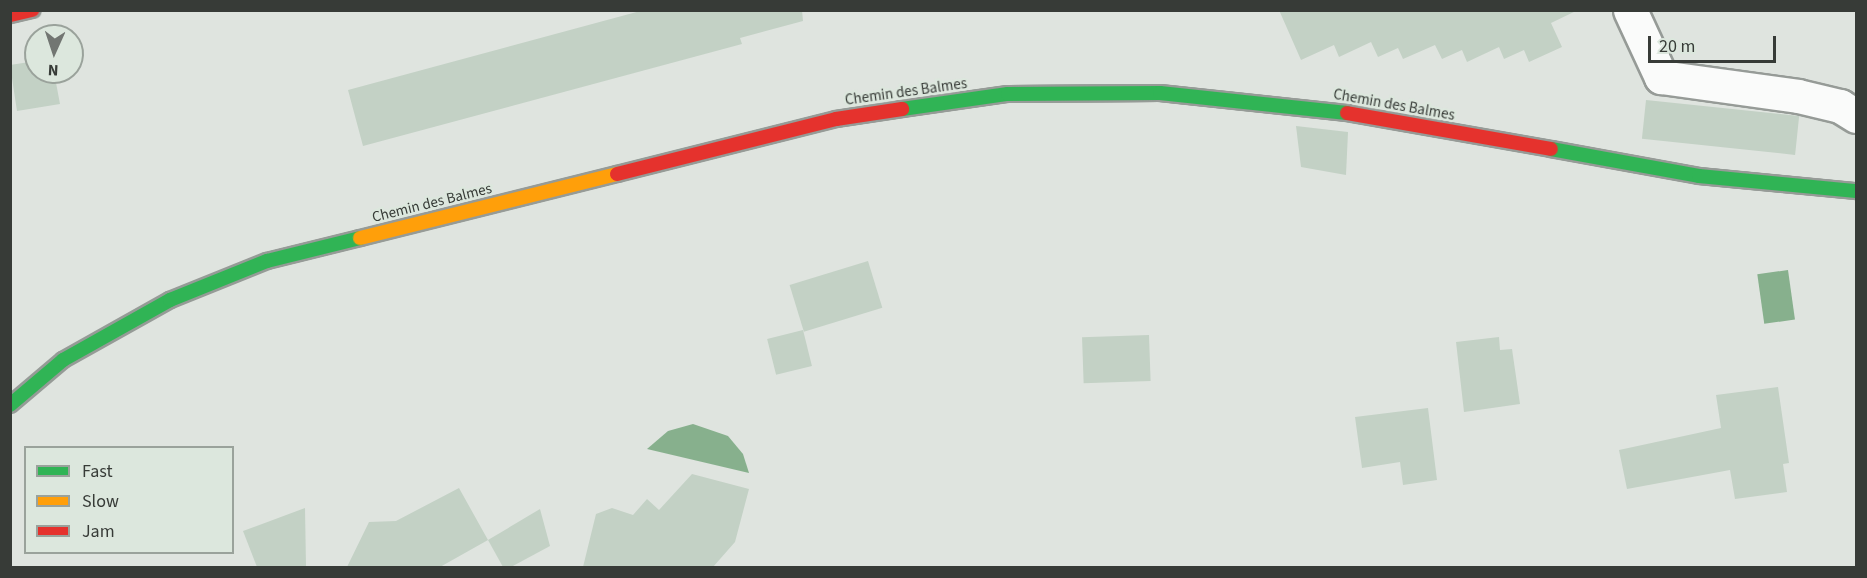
<!DOCTYPE html>
<style>
body{margin:0}
#map{position:relative;width:1867px;height:578px;overflow:hidden;background:#dfe4df;font-family:"Source Sans 3",sans-serif}
div>[style]{position:absolute}
.water>*{inset:0;background:#87b08d;transform-origin:0 0}
.building>*{inset:0;background:#c3d1c5;transform-origin:0 0}
.roads{filter:drop-shadow(2px 0 #969b97) drop-shadow(-2px 0 #969b97) drop-shadow(0 2px #969b97) drop-shadow(0 -2px #969b97)}
.street>*{height:33px;margin:-16.5px;padding:0 16.5px;transform-origin:16.5px;border-radius:16.5px;background:#fafbfa}
.fast>*{height:14px;margin:-7px;padding:0 7px;transform-origin:7px;border-radius:7px;background:#30b455}
.slow>*{height:14px;margin:-7px;padding:0 7px;transform-origin:7px;border-radius:7px;background:#ff9f0a}
.jam>*{height:14px;margin:-7px;padding:0 7px;transform-origin:7px;border-radius:7px;background:#e5322d}
span{translate:-50% -50%;white-space:nowrap;text-align:center;line-height:1.15;-webkit-text-stroke:4.5px #dce7dd;paint-order:stroke}
.street-label{font-size:15px;color:#373b37}
.frame{position:absolute;inset:0;border:12px solid #373b37;pointer-events:none}
.legend{position:absolute;left:24px;top:446px;width:210px;height:108px;box-sizing:border-box;background:#dce7dd;border:2px solid #9aa29b;margin:0;padding:8px 10px;list-style:none;font-size:18px;color:#373b37}
.legend li{display:flex;align-items:center;gap:12px;height:30px}
.legend b{width:30px;border:2px solid #9aa29b}
.north{position:absolute;left:24px;top:24px;width:60px;height:60px;box-sizing:border-box;background:#dce7dd;border:2px solid #9aa29b;border-radius:50%;rotate:183deg;font-size:16px;font-weight:700;line-height:24px;text-align:center;color:#373b37}
.north::after{content:'';display:block;margin:auto;width:21px;height:27px;background:#727672;clip-path:polygon(50% 0,100% 100%,50% 72%,0 100%)}
.scale{position:absolute;left:1648px;top:36px;width:128px;height:27px;box-sizing:border-box;border:3px solid #373b37;border-top:0;padding-left:8px;font-size:18px;line-height:21px;white-space:nowrap;color:#373b37;-webkit-text-stroke:4px #dce7dd;paint-order:stroke}
</style>
<div id="map">
<div class="water">
<div style="left:1788px;top:270px;width:50px;height:31px;rotate:82deg"></div>
<div style="clip-path:polygon(693px 424px,728px 436px,743px 454px,749px 473px,647px 449px,668px 431px)"></div>
</div>
<div class="building">
<div style="clip-path:polygon(644px 10px,802px 10px,803px 21px,740px 38px,742px 44px,363px 146px,348px 90px)"></div>
<div style="clip-path:polygon(1279px 10px,1578px 10px,1551px 23px,1562px 47px,1529px 62px,1524px 50px,1504px 59px,1499px 47px,1467px 62px,1462px 50px,1442px 59px,1435px 45px,1403px 59px,1398px 48px,1378px 57px,1371px 42px,1339px 57px,1334px 45px,1301px 60px)"></div>
<div style="clip-path:polygon(36px 61px,36px 72px,54px 72px,60px 104px,17px 111px,10px 65px)"></div>
<div style="left:1646px;top:100px;width:154px;height:39px;rotate:6deg"></div>
<div style="clip-path:polygon(1296px 126px,1348px 132px,1346px 175px,1301px 167px)"></div>
<div style="left:868px;top:261px;width:49px;height:82px;rotate:73deg"></div>
<div style="left:803px;top:330px;width:37px;height:37px;rotate:76deg"></div>
<div style="left:1149px;top:335px;width:46px;height:67px;rotate:88deg"></div>
<div style="clip-path:polygon(1499px 337px,1500px 350px,1512px 349px,1520px 404px,1464px 412px,1456px 342px)"></div>
<div style="clip-path:polygon(1778px 387px,1789px 463px,1783px 464px,1787px 492px,1735px 499px,1730px 470px,1627px 489px,1619px 450px,1721px 428px,1716px 395px)"></div>
<div style="clip-path:polygon(1428px 408px,1437px 480px,1403px 485px,1400px 462px,1362px 468px,1355px 417px)"></div>
<div style="clip-path:polygon(692px 474px,749px 489px,735px 542px,713px 567px,583px 567px,596px 514px,612px 508px,633px 515px,647px 499px,659px 510px)"></div>
<div style="clip-path:polygon(459px 488px,488px 540px,440px 567px,347px 567px,369px 522px,396px 521px)"></div>
<div style="clip-path:polygon(305px 508px,306px 567px,257px 567px,243px 531px)"></div>
<div style="clip-path:polygon(540px 509px,550px 546px,511px 567px,503px 567px,488px 540px)"></div>
</div>
<div class="roads">
<div class="street">
<div style="left:1630px;top:10px;width:74px;rotate:65.2deg"></div>
<div style="left:1661px;top:77px;width:138px;rotate:7.9deg"></div>
<div style="left:1798px;top:96px;width:43px;rotate:13.4deg"></div>
<div style="left:1840px;top:106px;width:19px;rotate:32deg"></div>
</div>
<div class="fast">
<div style="left:902px;top:109px;width:107px;rotate:-8.1deg"></div>
<div style="left:1008px;top:94px;width:152px;rotate:-0.4deg"></div>
<div style="left:1160px;top:93px;width:188px;rotate:6.1deg"></div>
<div style="left:1551px;top:149px;width:150px;rotate:10.3deg"></div>
<div style="left:1699px;top:176px;width:158px;rotate:5.5deg"></div>
<div style="left:10px;top:405px;width:70px;rotate:-40.3deg"></div>
<div style="left:63px;top:360px;width:123px;rotate:-29.3deg"></div>
<div style="left:170px;top:300px;width:105px;rotate:-21.9deg"></div>
<div style="left:267px;top:261px;width:96px;rotate:-13.9deg"></div>
</div>
<div class="slow">
<div style="left:360px;top:238px;width:265px;rotate:-14deg"></div>
</div>
<div class="jam">
<div style="left:10px;top:15px;width:23px;rotate:-13deg"></div>
<div style="left:1347px;top:113px;width:207px;rotate:10deg"></div>
<div style="left:617px;top:174px;width:226px;rotate:-14.1deg"></div>
<div style="left:836px;top:119px;width:67px;rotate:-8.6deg"></div>
</div>
</div>
<div class="street-label">
<span style="left:906px;top:92px;rotate:-8deg">Chemin des Balmes</span>
<span style="left:1394px;top:105px;rotate:10deg">Chemin des Balmes</span>
<span style="left:432px;top:203px;rotate:-14deg">Chemin des Balmes</span>
</div>
<div class="frame"></div>
<ul class="legend">
<li><b style="height:8px;background:#30b455"></b>Fast</li>
<li><b style="height:8px;background:#ff9f0a"></b>Slow</li>
<li><b style="height:8px;background:#e5322d"></b>Jam</li>
</ul>
<div class="north">N</div>
<div class="scale">20 m</div>
</div>
